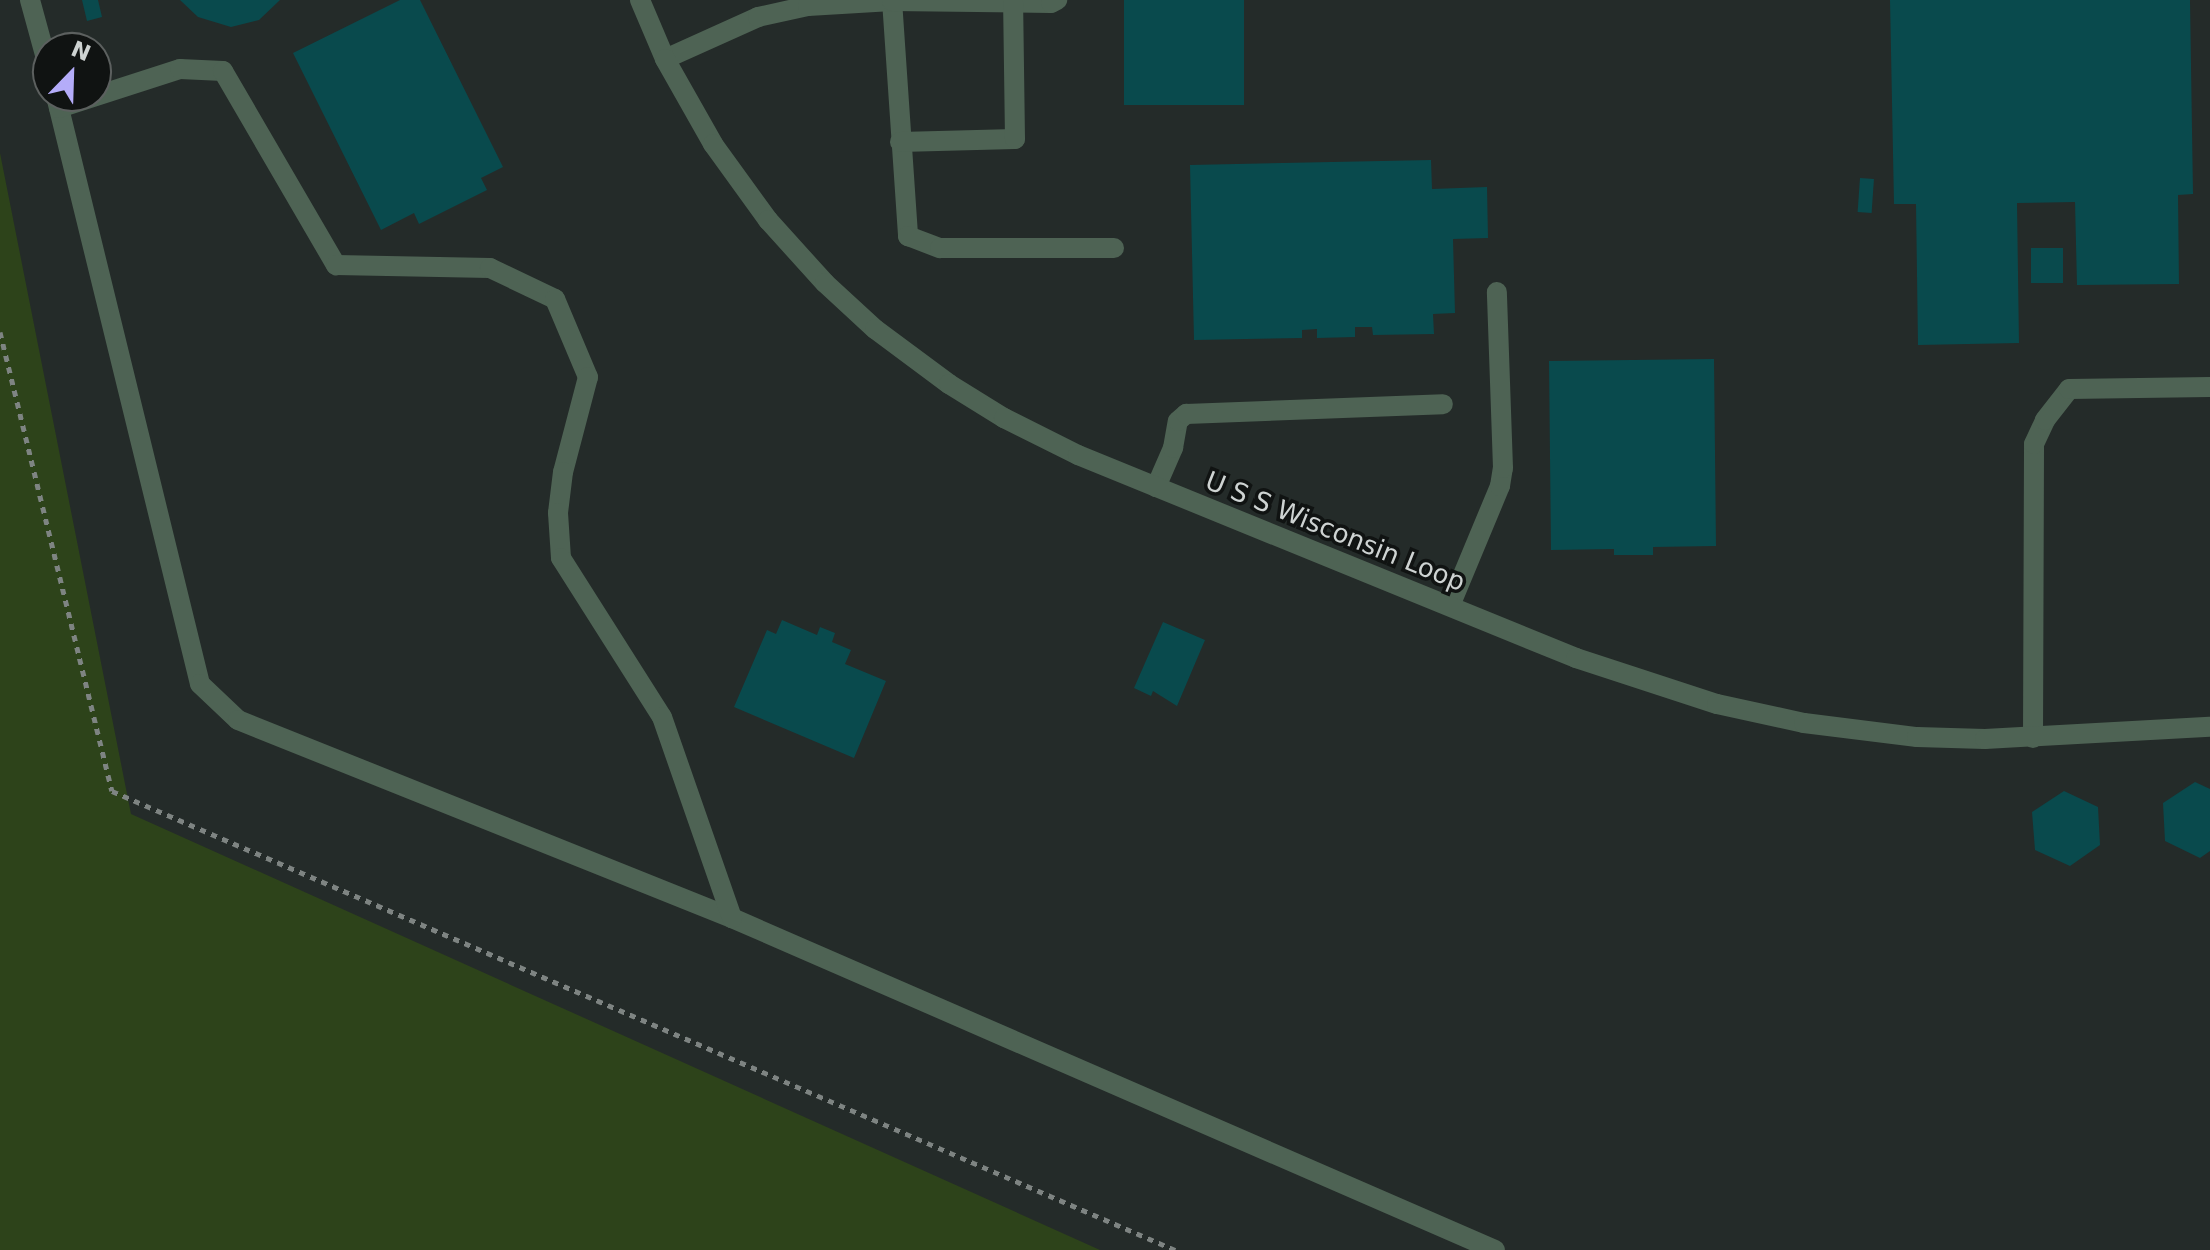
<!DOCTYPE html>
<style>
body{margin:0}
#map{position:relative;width:2210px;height:1250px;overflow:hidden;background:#242b29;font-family:"DejaVu Sans",sans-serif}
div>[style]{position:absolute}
.green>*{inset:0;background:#2d431a}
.building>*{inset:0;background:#094a4d;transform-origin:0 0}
.path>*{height:5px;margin-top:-2.5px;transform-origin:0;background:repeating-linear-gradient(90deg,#7e8482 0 6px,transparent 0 12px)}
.lane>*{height:20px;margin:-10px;padding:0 10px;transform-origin:10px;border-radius:10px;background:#4e6354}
.street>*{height:20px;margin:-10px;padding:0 10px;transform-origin:10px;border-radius:10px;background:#4e6354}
span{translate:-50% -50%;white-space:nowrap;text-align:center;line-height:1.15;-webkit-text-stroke:7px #101312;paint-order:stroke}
.street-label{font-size:26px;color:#ced3d2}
.north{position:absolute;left:32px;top:32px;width:80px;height:80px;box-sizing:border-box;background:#101312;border:2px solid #5c605f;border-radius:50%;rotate:23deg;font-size:22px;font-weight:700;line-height:32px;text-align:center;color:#ced3d2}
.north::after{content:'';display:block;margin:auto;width:28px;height:36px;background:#b4acf9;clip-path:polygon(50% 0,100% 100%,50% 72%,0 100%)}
</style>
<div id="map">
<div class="green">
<div style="clip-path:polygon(0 153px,131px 814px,1100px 1250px,0 1250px)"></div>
</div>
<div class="building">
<div style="clip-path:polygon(82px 0,98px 0,102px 17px,87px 21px)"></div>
<div style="clip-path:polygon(180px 0,280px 0,259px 20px,231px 27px,198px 17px)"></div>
<div style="clip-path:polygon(400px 0,420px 0,503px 167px,481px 178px,487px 190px,419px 224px,414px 213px,381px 230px,293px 53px)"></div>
<div style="left:1124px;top:0;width:120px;height:105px"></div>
<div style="clip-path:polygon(1890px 0,2190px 0,2193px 194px,2178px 195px,2179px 284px,2077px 285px,2075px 202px,2017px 203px,2019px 343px,1918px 345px,1916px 204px,1894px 204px)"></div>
<div style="clip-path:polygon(1431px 160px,1432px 189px,1487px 187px,1488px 238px,1453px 239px,1455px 313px,1433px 314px,1434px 334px,1373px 335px,1372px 327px,1355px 327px,1355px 337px,1317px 338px,1317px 329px,1302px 330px,1302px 338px,1194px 340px,1190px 165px)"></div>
<div style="left:1860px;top:178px;width:14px;height:34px;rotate:4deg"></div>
<div style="left:2031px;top:248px;width:32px;height:35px"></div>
<div style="clip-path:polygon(1714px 359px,1716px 546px,1653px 547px,1653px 555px,1614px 555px,1614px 549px,1551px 550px,1549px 361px)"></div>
<div style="clip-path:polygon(782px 620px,817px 635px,820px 627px,835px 633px,832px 642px,851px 650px,845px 664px,886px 681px,854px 758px,734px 707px,767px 630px,776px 634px)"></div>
<div style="clip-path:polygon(1163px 622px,1205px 640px,1177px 706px,1153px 691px,1151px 696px,1134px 688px)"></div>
<div style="clip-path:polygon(2195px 782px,2210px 789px,2210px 851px,2200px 858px,2165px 841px,2163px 803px)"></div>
<div style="clip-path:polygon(2064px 791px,2098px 807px,2100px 845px,2070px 866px,2035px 850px,2032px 812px)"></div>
</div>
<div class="path">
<div style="left:0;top:332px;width:472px;rotate:76.3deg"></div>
<div style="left:112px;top:791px;width:1158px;rotate:23.35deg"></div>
</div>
<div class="lane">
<div style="left:30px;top:0;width:68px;rotate:74.7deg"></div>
<div style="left:892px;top:0;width:237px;rotate:86.1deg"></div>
<div style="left:908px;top:236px;width:34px;rotate:21deg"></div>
<div style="left:940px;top:248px;width:174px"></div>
<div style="left:665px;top:59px;width:102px;rotate:-24.3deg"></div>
<div style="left:758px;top:17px;width:51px;rotate:-12.4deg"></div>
<div style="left:808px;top:6px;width:84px;rotate:-3.4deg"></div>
<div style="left:892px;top:1px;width:159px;rotate:0.7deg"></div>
<div style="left:1051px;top:3px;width:7px;rotate:-27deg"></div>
<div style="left:56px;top:96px;width:605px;rotate:76.24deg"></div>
<div style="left:200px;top:684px;width:52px;rotate:43.5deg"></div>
<div style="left:238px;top:720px;width:532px;rotate:21.84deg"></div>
<div style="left:732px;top:918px;width:832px;rotate:23.52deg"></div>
<div style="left:59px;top:108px;width:127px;rotate:-17.9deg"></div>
<div style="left:180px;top:69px;width:43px;rotate:2.7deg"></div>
<div style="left:223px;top:71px;width:225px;rotate:59.8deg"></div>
<div style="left:336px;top:265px;width:154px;rotate:1.1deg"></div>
<div style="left:490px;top:268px;width:72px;rotate:25.5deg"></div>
<div style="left:555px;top:299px;width:85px;rotate:67.1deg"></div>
<div style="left:588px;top:377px;width:98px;rotate:104.7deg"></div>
<div style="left:563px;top:472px;width:41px;rotate:97deg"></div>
<div style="left:558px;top:513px;width:45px;rotate:86.2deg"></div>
<div style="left:561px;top:558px;width:188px;rotate:57.6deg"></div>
<div style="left:662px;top:717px;width:213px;rotate:70.8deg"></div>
<div style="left:900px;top:142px;width:115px;rotate:-1.5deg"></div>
<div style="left:1015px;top:139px;width:136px;rotate:-90.8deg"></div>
<div style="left:1156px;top:487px;width:43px;rotate:-66.4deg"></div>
<div style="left:1173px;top:448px;width:27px;rotate:-80deg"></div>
<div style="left:1178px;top:421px;width:11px;rotate:-41deg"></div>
<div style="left:1186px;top:414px;width:257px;rotate:-2.2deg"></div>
<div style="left:1450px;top:606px;width:130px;rotate:-67.4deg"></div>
<div style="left:1500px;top:486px;width:18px;rotate:-81deg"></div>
<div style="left:1503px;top:468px;width:176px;rotate:-92deg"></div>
<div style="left:2033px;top:738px;width:294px;rotate:-89.8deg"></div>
<div style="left:2034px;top:444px;width:26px;rotate:-65deg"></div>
<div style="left:2045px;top:420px;width:39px;rotate:-52deg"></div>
<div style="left:2069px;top:389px;width:141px;rotate:-0.8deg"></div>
</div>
<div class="street">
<div style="left:640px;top:0;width:64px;rotate:67deg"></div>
<div style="left:665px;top:59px;width:98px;rotate:60.5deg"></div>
<div style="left:713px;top:144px;width:94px;rotate:54.1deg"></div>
<div style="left:768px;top:220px;width:85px;rotate:47.9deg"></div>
<div style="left:825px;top:283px;width:68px;rotate:42.6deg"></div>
<div style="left:875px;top:329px;width:92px;rotate:36.6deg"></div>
<div style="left:949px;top:384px;width:65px;rotate:31.7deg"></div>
<div style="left:1004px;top:418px;width:83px;rotate:26.6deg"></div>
<div style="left:1078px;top:455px;width:538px;rotate:22.18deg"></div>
<div style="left:1576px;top:658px;width:148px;rotate:18.1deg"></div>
<div style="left:1717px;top:704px;width:89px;rotate:12.3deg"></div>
<div style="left:1804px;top:723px;width:114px;rotate:7.1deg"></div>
<div style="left:1917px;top:737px;width:68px;rotate:1.7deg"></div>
<div style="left:1985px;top:739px;width:225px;rotate:-3.1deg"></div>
</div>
<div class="street-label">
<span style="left:1335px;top:532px;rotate:22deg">U S S Wisconsin Loop</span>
</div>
<div class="north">N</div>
</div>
